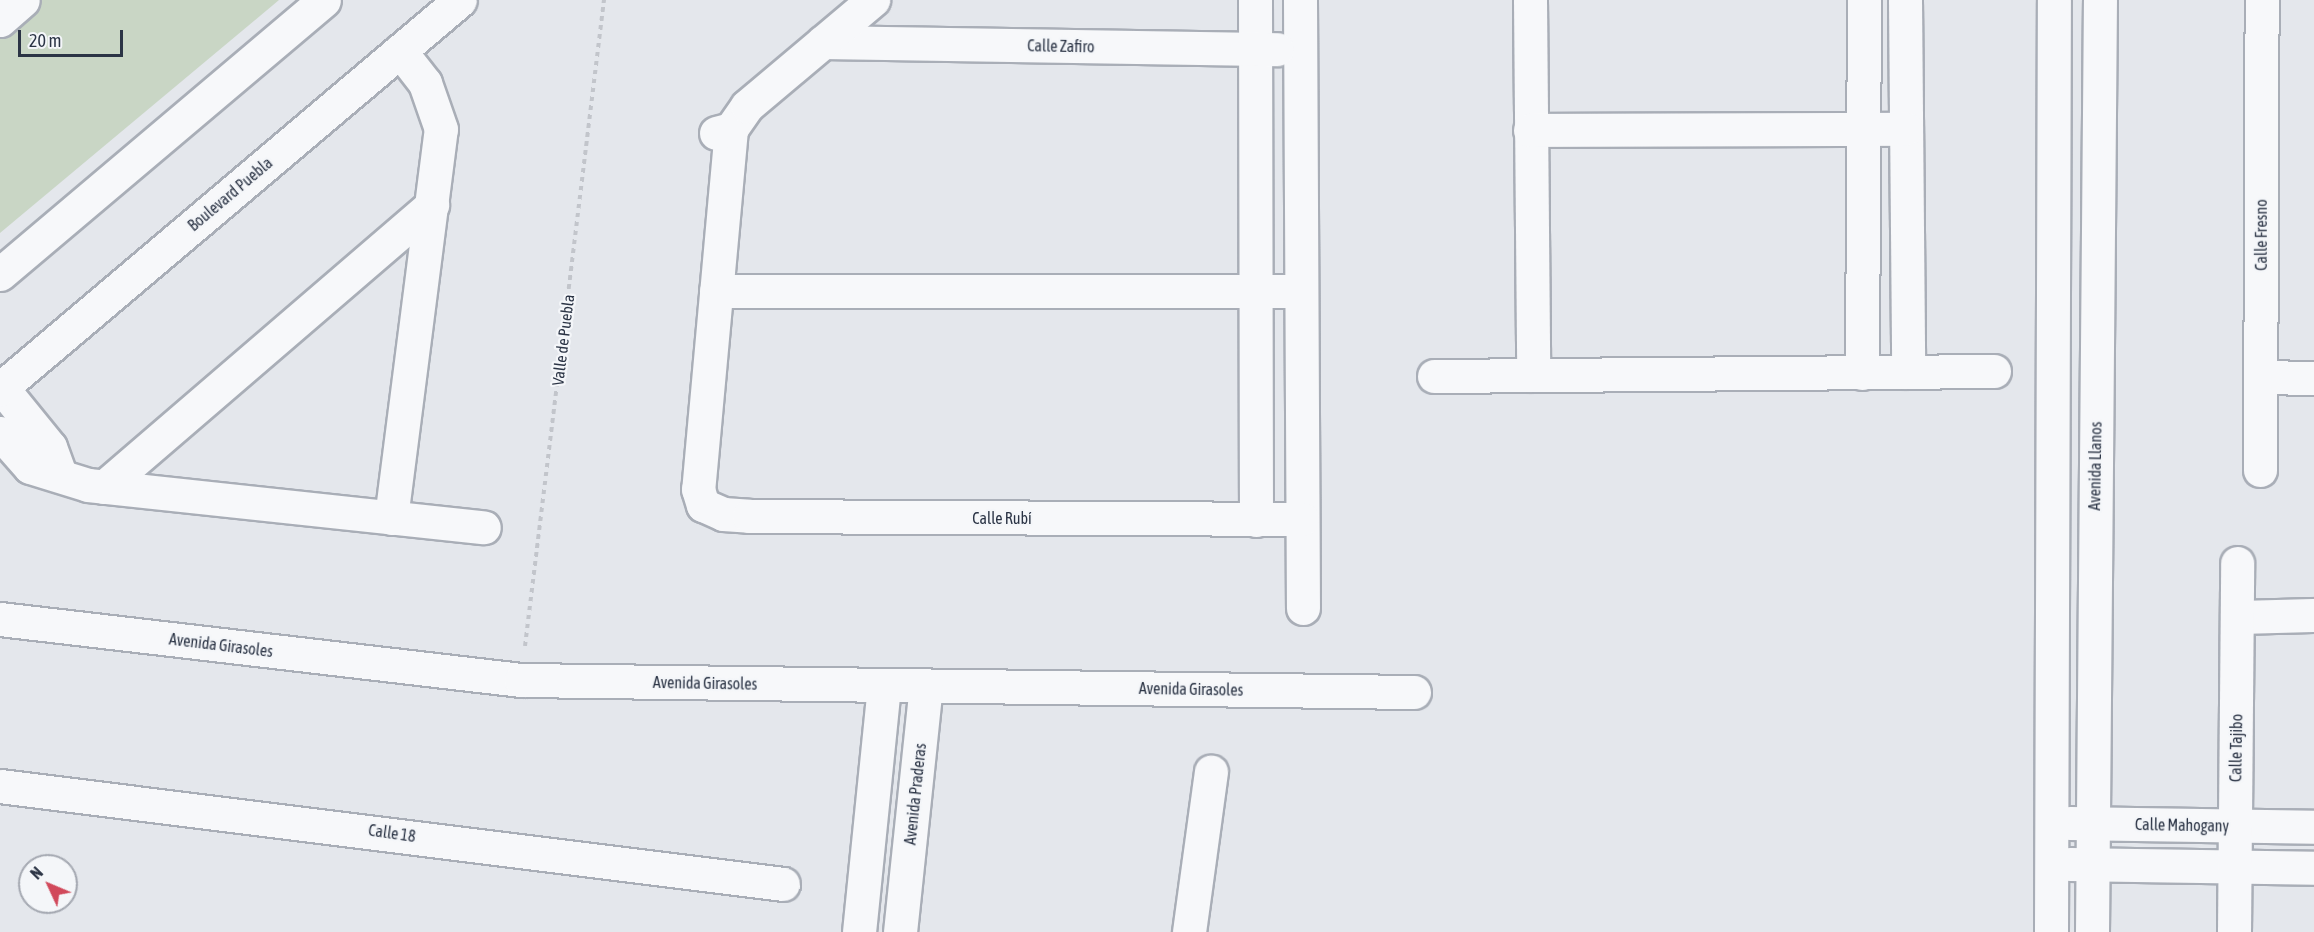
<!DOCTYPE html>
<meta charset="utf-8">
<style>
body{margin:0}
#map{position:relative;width:2314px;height:932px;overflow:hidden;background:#e4e7ec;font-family:"Asap Condensed",sans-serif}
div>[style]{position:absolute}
.green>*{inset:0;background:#c9d6c5}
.path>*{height:4px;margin-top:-2px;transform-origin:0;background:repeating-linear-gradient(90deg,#c2c5cb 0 4.5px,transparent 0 9px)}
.roads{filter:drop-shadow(2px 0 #a9aeb7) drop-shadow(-2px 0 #a9aeb7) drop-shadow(0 2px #a9aeb7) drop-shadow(0 -2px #a9aeb7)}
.minor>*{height:33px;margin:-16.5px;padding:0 16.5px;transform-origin:16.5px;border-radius:16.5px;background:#f7f8fa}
span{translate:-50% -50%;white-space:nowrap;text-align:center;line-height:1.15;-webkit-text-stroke:4.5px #f4f6f9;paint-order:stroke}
.street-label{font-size:16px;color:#2b3445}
.north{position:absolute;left:18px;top:854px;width:60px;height:60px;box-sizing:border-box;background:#f4f6f9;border:2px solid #a4a8b1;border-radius:50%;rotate:314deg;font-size:16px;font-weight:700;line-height:24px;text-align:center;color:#2b3445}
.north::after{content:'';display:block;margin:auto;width:21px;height:27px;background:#d1495b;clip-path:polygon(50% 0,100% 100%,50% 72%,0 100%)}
.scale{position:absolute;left:18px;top:30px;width:105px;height:27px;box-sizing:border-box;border:3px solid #2b3445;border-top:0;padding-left:8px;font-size:18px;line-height:21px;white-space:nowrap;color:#2b3445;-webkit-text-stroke:4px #f4f6f9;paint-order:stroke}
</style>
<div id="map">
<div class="green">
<div style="clip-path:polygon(0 0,279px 0,0 233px)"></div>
</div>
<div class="path">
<div style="left:525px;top:646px;width:651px;rotate:-83.03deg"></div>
</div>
<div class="roads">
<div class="minor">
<div style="left:1255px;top:0;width:520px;rotate:89.89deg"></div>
<div style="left:1300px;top:0;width:608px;rotate:89.72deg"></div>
<div style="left:1530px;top:0;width:375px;rotate:89.5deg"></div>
<div style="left:1905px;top:0;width:372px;rotate:89.5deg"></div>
<div style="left:0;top:20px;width:30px;rotate:-41deg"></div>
<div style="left:823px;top:42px;width:454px;rotate:0.9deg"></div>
<div style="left:731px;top:129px;width:362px;rotate:95.2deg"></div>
<div style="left:698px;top:489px;width:17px;rotate:73deg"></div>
<div style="left:703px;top:505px;width:22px;rotate:24deg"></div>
<div style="left:723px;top:514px;width:26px;rotate:4deg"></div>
<div style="left:749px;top:516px;width:553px;rotate:0.31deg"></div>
<div style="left:1530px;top:130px;width:376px;rotate:-0.2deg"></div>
<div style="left:716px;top:133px;width:16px;rotate:-15deg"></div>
<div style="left:731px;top:129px;width:28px;rotate:-55deg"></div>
<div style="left:747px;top:106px;width:165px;rotate:-40.1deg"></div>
<div style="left:0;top:274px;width:424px;rotate:-40.2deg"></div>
<div style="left:716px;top:291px;width:585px"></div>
<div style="left:1862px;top:373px;width:373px;rotate:-89.7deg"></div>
<div style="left:1434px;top:376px;width:560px;rotate:-0.51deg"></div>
<div style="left:2261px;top:377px;width:53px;rotate:1.1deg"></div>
<div style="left:2px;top:388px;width:76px;rotate:50.9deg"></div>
<div style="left:50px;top:447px;width:29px;rotate:70deg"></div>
<div style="left:0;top:389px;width:602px;rotate:-40.22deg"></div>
<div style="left:0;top:433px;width:45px;rotate:48.6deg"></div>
<div style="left:30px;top:467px;width:61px;rotate:17.2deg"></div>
<div style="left:88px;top:485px;width:398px;rotate:6.1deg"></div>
<div style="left:2260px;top:470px;width:470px;rotate:-89.8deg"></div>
<div style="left:104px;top:487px;width:433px;rotate:-40.7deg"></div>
<div style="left:391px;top:518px;width:392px;rotate:-82.7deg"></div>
<div style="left:441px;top:129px;width:49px;rotate:-109.2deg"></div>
<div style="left:425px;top:83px;width:41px;rotate:-128deg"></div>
<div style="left:2238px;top:617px;width:76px;rotate:-1.5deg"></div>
<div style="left:0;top:619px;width:525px;rotate:6.68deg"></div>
<div style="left:521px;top:680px;width:893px;rotate:0.77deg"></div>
<div style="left:0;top:786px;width:789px;rotate:7.13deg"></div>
<div style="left:2070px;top:823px;width:244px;rotate:0.9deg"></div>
<div style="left:2070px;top:864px;width:244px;rotate:0.9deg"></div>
<div style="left:859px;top:932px;width:247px;rotate:-84.2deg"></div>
<div style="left:900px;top:932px;width:247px;rotate:-84deg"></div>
<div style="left:1189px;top:932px;width:162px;rotate:-82.2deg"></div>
<div style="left:2051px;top:932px;width:932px;rotate:-89.82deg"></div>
<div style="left:2092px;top:932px;width:932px;rotate:-89.51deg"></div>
<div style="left:2234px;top:932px;width:369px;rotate:-89.5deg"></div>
</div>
</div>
<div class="street-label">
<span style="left:1061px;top:46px;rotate:1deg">Calle Zafiro</span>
<span style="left:230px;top:194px;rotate:-40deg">Boulevard Puebla</span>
<span style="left:2261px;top:235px;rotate:-90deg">Calle Fresno</span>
<span style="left:563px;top:340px;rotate:-83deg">Valle de Puebla</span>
<span style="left:2095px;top:466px;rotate:-89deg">Avenida Llanos</span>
<span style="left:1002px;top:518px">Calle Rubí</span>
<span style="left:221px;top:645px;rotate:7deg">Avenida Girasoles</span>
<span style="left:705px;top:683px;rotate:1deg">Avenida Girasoles</span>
<span style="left:1191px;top:689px;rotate:1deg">Avenida Girasoles</span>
<span style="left:2236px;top:748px;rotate:-89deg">Calle Tajibo</span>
<span style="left:915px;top:794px;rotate:-84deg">Avenida Praderas</span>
<span style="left:2182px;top:825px;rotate:1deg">Calle Mahogany</span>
<span style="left:392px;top:833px;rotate:8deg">Calle 18</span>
</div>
<div class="north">N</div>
<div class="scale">20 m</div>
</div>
